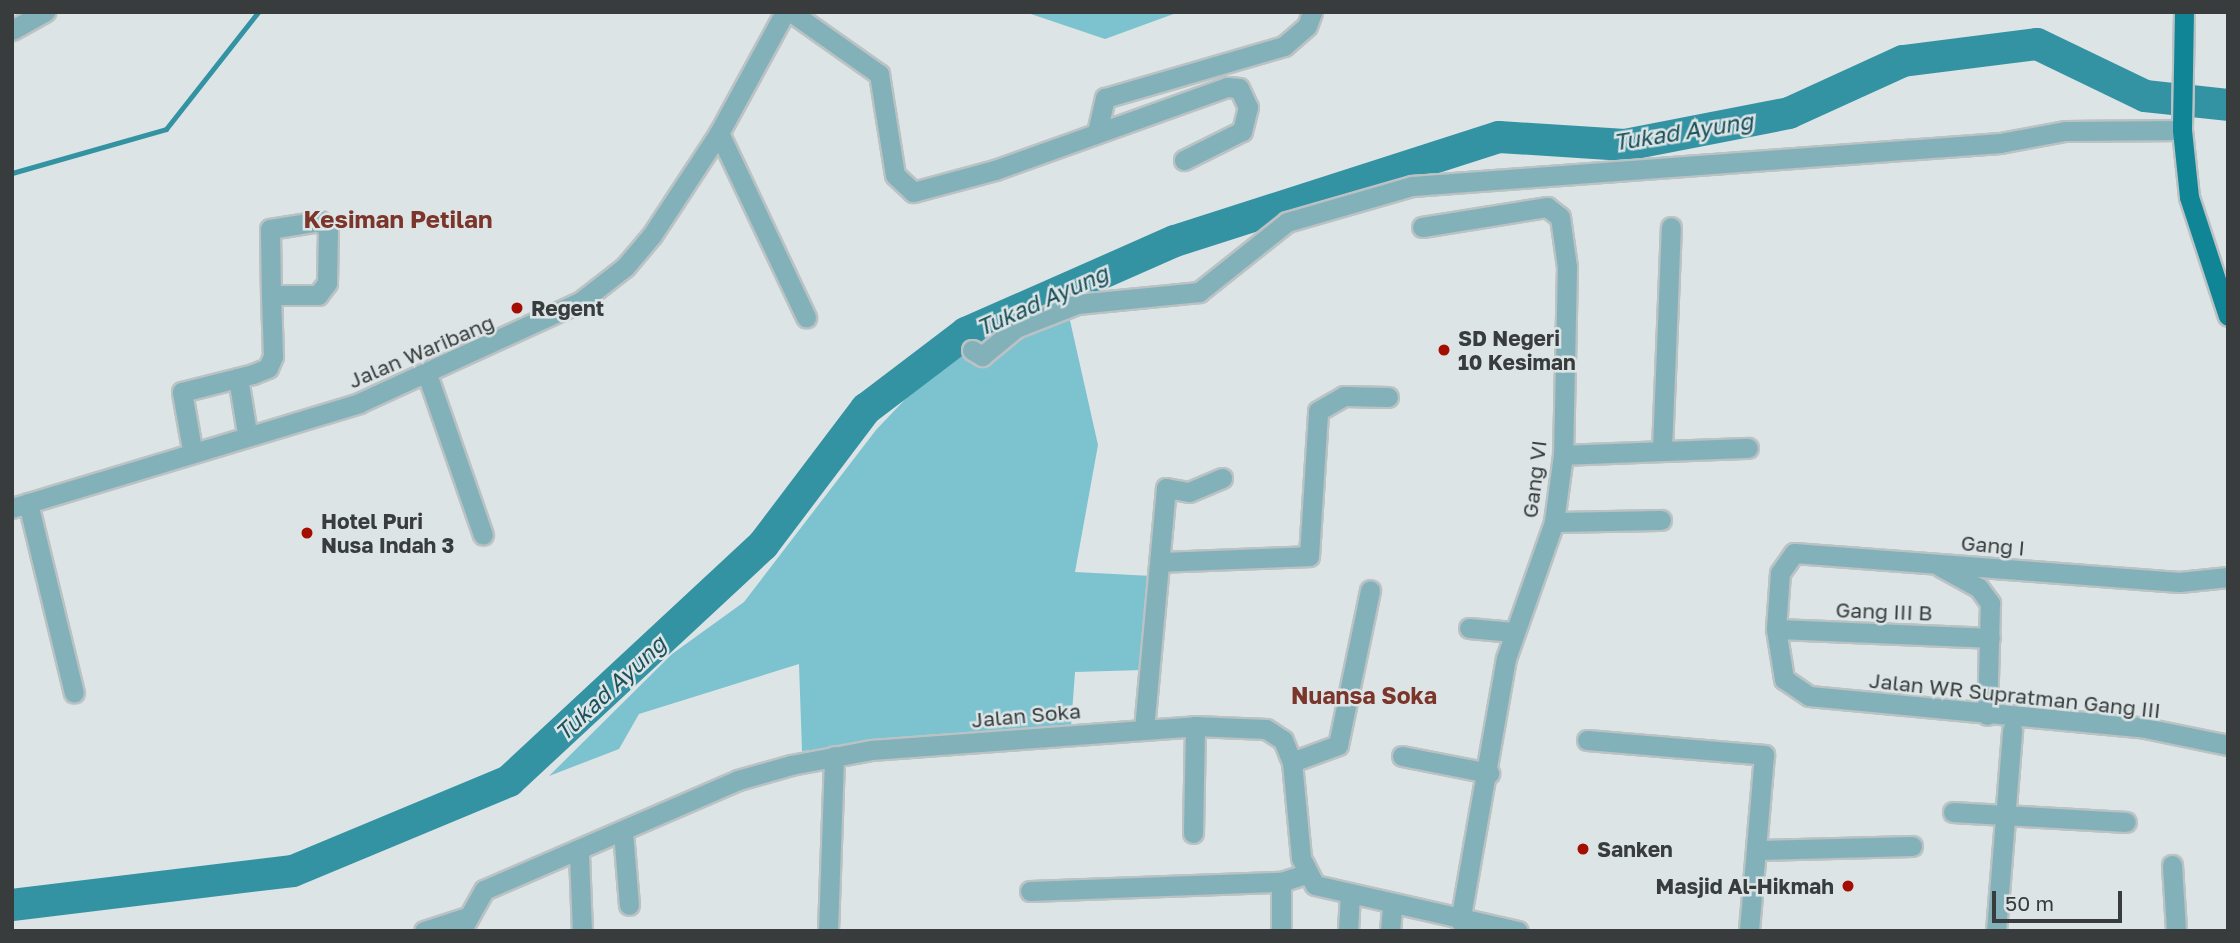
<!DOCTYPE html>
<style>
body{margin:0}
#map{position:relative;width:2240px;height:943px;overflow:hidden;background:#dce4e6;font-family:"Golos Text",sans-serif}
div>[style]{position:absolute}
.green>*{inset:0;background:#7dc2cf}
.stream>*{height:5px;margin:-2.5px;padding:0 2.5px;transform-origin:2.5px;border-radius:2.5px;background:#3493a3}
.river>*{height:32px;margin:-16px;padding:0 16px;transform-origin:16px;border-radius:16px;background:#3493a3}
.roads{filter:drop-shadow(2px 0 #bbc2c4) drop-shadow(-2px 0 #bbc2c4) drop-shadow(0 2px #bbc2c4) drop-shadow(0 -2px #bbc2c4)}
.minor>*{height:19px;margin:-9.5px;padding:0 9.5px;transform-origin:9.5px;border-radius:9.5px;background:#83b1ba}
.tertiary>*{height:19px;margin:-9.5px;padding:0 9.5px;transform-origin:9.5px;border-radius:9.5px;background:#83b1ba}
.primary>*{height:19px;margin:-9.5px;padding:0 9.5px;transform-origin:9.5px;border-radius:9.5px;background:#108596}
.dots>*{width:19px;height:19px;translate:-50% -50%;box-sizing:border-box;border:4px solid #dce4e6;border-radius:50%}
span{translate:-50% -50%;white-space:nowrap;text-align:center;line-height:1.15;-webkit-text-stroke:5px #dce4e6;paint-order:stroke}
.poi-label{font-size:21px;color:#383c3c;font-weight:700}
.left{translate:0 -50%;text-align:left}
.right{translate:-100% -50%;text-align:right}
.street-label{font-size:21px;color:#383c3c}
.water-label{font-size:23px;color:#1b515a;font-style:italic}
.neighbourhood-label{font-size:23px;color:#7b352a;font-weight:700}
.quarter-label{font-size:24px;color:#7b352a;font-weight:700}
.frame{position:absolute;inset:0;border:14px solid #383c3c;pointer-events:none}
.scale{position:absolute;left:1992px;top:891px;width:130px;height:32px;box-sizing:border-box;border:4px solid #383c3c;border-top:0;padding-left:9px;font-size:21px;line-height:24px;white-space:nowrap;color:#383c3c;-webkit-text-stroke:5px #dce4e6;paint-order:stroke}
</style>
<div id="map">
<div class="green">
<div style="clip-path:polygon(1025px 12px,1179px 12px,1105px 39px)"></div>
<div style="clip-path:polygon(1069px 316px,1098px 445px,1075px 572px,1152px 576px,1142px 670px,1075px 672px,1071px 727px,802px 751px,799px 664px,639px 714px,619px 749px,549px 776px,672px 654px,744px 602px,876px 430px,932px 371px,978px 342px)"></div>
</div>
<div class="stream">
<div style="left:12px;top:173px;width:160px;rotate:-15.9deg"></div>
<div style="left:166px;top:129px;width:149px;rotate:-51.8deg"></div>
</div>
<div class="river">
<div style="left:12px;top:905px;width:283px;rotate:-6.9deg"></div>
<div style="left:293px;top:871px;width:234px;rotate:-22.6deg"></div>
<div style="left:509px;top:781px;width:347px;rotate:-42.9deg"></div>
<div style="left:763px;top:545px;width:171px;rotate:-52.9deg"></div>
<div style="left:866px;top:409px;width:126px;rotate:-37.2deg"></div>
<div style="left:966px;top:333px;width:228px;rotate:-23.8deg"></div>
<div style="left:1175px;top:241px;width:340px;rotate:-17.8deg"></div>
<div style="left:1499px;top:137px;width:126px;rotate:3.6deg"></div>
<div style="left:1625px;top:145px;width:167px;rotate:-11deg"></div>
<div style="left:1789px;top:113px;width:125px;rotate:-24.5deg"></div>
<div style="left:1903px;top:61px;width:135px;rotate:-7.2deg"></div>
<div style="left:2037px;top:44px;width:120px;rotate:25.7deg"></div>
<div style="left:2145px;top:96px;width:83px;rotate:6.2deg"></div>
</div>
<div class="roads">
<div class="minor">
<div style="left:791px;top:12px;width:108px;rotate:35.2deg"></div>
<div style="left:879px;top:74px;width:102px;rotate:81deg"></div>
<div style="left:895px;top:175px;width:25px;rotate:43deg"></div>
<div style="left:913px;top:192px;width:85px;rotate:-15deg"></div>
<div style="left:995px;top:170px;width:246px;rotate:-19.7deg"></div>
<div style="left:1227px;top:87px;width:12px;rotate:5deg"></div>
<div style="left:1239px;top:88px;width:21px;rotate:65deg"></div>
<div style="left:1248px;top:107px;width:25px;rotate:104deg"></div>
<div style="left:1242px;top:131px;width:65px;rotate:153.4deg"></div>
<div style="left:12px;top:30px;width:38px;rotate:-29deg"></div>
<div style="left:1098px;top:128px;width:31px;rotate:-77deg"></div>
<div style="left:1105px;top:98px;width:186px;rotate:-16.2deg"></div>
<div style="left:1284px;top:46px;width:30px;rotate:-41deg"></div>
<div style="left:1307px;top:26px;width:15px;rotate:-70deg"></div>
<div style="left:719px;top:133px;width:204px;rotate:64.7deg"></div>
<div style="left:1422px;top:227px;width:127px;rotate:-9.1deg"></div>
<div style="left:1547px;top:207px;width:16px;rotate:38deg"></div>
<div style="left:1560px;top:217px;width:50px;rotate:82deg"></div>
<div style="left:1567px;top:267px;width:188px;rotate:91.2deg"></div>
<div style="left:1563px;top:455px;width:68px;rotate:97.7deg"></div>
<div style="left:1554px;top:522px;width:144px;rotate:109.4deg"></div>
<div style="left:1506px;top:658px;width:267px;rotate:99.9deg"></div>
<div style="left:972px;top:350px;width:12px;rotate:31deg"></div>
<div style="left:982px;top:356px;width:44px;rotate:-39.5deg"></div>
<div style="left:1016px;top:328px;width:66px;rotate:-21.5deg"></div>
<div style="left:1077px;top:304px;width:123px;rotate:-5.6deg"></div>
<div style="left:1199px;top:292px;width:112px;rotate:-38.5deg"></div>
<div style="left:1287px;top:222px;width:130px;rotate:-16.1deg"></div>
<div style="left:1412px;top:186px;width:590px;rotate:-4.18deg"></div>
<div style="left:2000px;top:143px;width:66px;rotate:-10.5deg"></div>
<div style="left:2065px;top:131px;width:117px;rotate:-0.5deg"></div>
<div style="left:427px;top:374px;width:170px;rotate:70.8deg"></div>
<div style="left:238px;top:378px;width:56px;rotate:80.7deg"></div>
<div style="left:192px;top:449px;width:58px;rotate:-100deg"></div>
<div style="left:182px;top:392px;width:73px;rotate:-14.2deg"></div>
<div style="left:253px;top:374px;width:16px;rotate:-22deg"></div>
<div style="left:268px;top:368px;width:13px;rotate:-67deg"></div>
<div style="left:273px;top:356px;width:61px;rotate:-91.9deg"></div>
<div style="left:271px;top:295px;width:66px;rotate:-90.9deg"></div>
<div style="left:270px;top:229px;width:51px;rotate:-9.1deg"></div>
<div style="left:320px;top:221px;width:12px;rotate:48deg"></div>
<div style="left:328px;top:230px;width:53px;rotate:91.1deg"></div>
<div style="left:327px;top:283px;width:15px;rotate:127deg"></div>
<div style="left:318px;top:295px;width:47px;rotate:180deg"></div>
<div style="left:1662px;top:449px;width:222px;rotate:-87.7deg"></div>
<div style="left:1563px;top:455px;width:185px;rotate:-2.2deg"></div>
<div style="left:28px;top:503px;width:195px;rotate:76.4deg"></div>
<div style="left:1554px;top:522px;width:107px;rotate:-1.1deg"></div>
<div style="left:1160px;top:562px;width:149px;rotate:-2.3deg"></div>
<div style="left:1309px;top:556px;width:145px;rotate:-86.4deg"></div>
<div style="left:1318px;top:411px;width:30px;rotate:-30deg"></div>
<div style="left:1344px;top:396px;width:44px;rotate:1.3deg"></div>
<div style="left:1941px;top:567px;width:43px;rotate:28.9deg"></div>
<div style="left:1979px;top:588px;width:19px;rotate:54deg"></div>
<div style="left:1990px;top:603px;width:112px;rotate:91.5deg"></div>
<div style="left:2228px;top:577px;width:49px;rotate:174.2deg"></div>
<div style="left:2179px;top:582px;width:386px;rotate:-175.7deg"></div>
<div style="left:1794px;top:553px;width:24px;rotate:125deg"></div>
<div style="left:1780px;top:573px;width:56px;rotate:94.1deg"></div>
<div style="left:1776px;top:629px;width:51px;rotate:80.9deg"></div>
<div style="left:1784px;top:679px;width:30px;rotate:34deg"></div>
<div style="left:1809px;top:696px;width:338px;rotate:5.4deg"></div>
<div style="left:2145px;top:728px;width:85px;rotate:11.6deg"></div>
<div style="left:1469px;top:628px;width:44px;rotate:5.2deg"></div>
<div style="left:1776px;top:629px;width:214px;rotate:2.4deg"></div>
<div style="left:1144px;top:729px;width:242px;rotate:-84.8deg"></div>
<div style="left:1166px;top:488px;width:23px;rotate:10deg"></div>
<div style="left:1189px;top:492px;width:36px;rotate:-23deg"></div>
<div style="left:1587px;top:740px;width:178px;rotate:4.8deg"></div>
<div style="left:1764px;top:755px;width:177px;rotate:94.9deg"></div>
<div style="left:1402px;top:756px;width:89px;rotate:11.1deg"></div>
<div style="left:1292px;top:762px;width:49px;rotate:-20.3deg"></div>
<div style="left:1338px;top:745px;width:158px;rotate:-78.3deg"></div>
<div style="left:1953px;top:812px;width:173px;rotate:3.3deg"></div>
<div style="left:623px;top:832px;width:73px;rotate:85.3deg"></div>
<div style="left:1193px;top:833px;width:107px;rotate:-88.9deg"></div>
<div style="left:1759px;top:850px;width:153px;rotate:-1.5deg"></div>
<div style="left:579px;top:854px;width:77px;rotate:87.8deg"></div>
<div style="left:2172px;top:865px;width:66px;rotate:86.5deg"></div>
<div style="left:1030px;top:891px;width:251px;rotate:-2.1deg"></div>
<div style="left:1281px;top:882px;width:26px;rotate:-18deg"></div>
<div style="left:424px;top:931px;width:42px;rotate:-18deg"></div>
<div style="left:461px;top:931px;width:47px;rotate:-60.7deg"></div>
<div style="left:484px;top:890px;width:277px;rotate:-23.4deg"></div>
<div style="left:738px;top:780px;width:55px;rotate:-15.8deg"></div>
<div style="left:791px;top:765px;width:81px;rotate:-10.6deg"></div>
<div style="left:871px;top:750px;width:325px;rotate:-4.2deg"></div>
<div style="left:1195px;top:726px;width:71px;rotate:2.4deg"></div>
<div style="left:1266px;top:729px;width:20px;rotate:33deg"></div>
<div style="left:1283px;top:740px;width:24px;rotate:68deg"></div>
<div style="left:1292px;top:762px;width:96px;rotate:84.6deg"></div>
<div style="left:1301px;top:858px;width:30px;rotate:63deg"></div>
<div style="left:1315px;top:885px;width:208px;rotate:12.8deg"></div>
<div style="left:828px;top:931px;width:175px;rotate:-88deg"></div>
<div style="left:1281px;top:931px;width:49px;rotate:-90deg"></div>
<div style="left:1348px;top:931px;width:34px;rotate:-87deg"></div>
<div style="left:1390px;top:931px;width:24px;rotate:-85deg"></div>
<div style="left:1996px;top:931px;width:202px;rotate:-85.4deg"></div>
</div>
<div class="tertiary">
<div style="left:12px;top:508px;width:363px;rotate:-16.8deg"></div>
<div style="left:359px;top:403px;width:243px;rotate:-24.6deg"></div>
<div style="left:580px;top:302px;width:57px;rotate:-37.9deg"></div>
<div style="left:625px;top:267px;width:42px;rotate:-49.8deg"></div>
<div style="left:652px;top:235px;width:122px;rotate:-56.7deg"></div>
<div style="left:719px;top:133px;width:138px;rotate:-61.4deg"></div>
</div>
<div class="primary">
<div style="left:2184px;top:12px;width:118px;rotate:91deg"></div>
<div style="left:2182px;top:130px;width:67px;rotate:84deg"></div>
<div style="left:2189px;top:197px;width:125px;rotate:71.9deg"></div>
</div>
</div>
<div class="dots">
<div style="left:517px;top:308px;background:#a30e00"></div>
<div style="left:1444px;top:350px;background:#a30e00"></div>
<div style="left:307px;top:533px;background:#a30e00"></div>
<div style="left:1583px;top:849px;background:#a30e00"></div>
<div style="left:1848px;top:886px;background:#a30e00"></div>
</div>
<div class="poi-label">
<span class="left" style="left:531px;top:308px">Regent</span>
<span class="left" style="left:1458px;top:350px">SD Negeri<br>10 Kesiman</span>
<span class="left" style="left:321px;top:533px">Hotel Puri<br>Nusa Indah 3</span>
<span class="left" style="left:1597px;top:849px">Sanken</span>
<span class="right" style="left:1834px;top:886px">Masjid Al-Hikmah</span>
</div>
<div class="street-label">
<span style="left:421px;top:351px;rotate:-23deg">Jalan Waribang</span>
<span style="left:1534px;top:479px;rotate:-83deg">Gang VI</span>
<span style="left:1993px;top:545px;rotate:5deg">Gang I</span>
<span style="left:1884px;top:611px;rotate:2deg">Gang III B</span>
<span style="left:2015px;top:695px;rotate:6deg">Jalan WR Supratman Gang III</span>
<span style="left:1026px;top:715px;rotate:-5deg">Jalan Soka</span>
</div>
<div class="water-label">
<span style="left:1683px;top:131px;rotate:-9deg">Tukad Ayung</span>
<span style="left:1042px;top:300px;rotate:-24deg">Tukad Ayung</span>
<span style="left:610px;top:688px;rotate:-43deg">Tukad Ayung</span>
</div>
<div class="neighbourhood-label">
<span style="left:1364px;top:695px">Nuansa Soka</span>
</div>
<div class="quarter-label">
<span style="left:398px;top:219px">Kesiman Petilan</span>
</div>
<div class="frame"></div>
<div class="scale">50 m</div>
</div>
